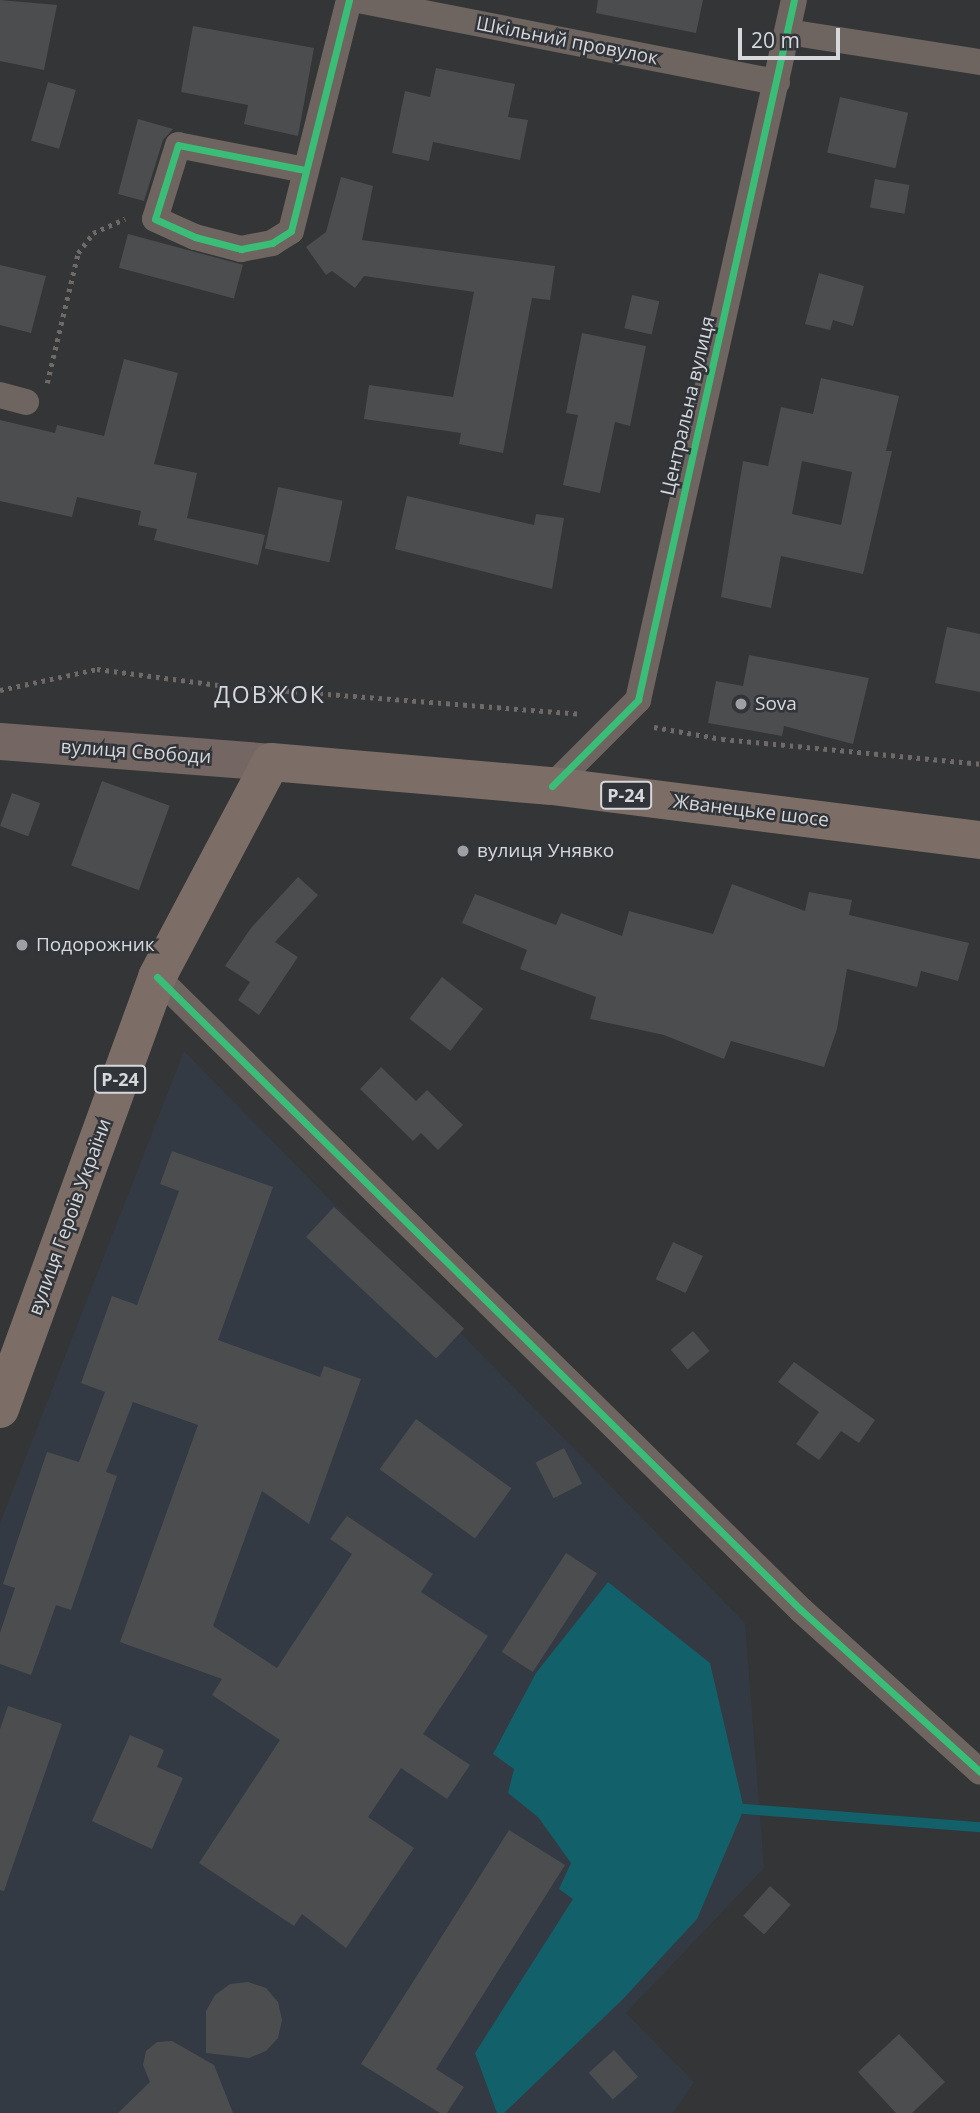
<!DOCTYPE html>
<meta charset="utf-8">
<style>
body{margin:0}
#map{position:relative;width:980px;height:2113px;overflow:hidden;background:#333537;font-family:"Open Sans",sans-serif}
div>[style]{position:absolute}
.built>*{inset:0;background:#343a43}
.water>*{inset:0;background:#12606a}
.stream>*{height:10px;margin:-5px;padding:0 5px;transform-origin:5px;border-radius:5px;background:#12606a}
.building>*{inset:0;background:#4c4d4f;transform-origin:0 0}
.path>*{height:4.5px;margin-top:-2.25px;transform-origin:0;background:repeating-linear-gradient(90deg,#6f6a67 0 3.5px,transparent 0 8.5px)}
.street>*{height:26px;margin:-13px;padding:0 13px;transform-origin:13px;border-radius:13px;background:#6e6460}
.secondary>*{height:37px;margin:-18.5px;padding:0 18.5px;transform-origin:18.5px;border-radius:18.5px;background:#746662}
.primary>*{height:38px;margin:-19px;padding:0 19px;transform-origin:19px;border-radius:19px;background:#7d6d67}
.cycleway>*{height:7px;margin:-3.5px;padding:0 3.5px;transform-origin:3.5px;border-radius:3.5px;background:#3abd76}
.dots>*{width:19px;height:19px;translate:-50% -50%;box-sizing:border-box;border:4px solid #313439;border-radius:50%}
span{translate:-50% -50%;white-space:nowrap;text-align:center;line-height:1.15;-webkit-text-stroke:5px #313439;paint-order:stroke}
.shield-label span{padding:2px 5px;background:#313439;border:2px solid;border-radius:5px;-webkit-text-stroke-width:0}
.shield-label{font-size:18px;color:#d6d8dc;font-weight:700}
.street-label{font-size:19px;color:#d6d8dc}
.poi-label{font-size:19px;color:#d6d8dc}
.left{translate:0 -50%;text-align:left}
.quarter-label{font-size:23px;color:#d6d8dc;letter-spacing:2px}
.scale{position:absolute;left:738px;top:28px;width:102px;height:32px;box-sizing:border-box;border:4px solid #d6d8dc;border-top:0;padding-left:9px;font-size:21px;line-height:24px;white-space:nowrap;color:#d6d8dc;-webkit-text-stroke:5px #313439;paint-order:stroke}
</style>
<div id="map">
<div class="built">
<div style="clip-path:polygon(184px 1051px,745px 1623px,764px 1868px,626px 2013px,694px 2082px,673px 2113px,0 2113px,0 1523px)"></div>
</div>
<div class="water">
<div style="clip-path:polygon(608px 1582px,710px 1663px,744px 1809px,697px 1919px,622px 2000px,504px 2113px,497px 2113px,475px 2053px,573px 1899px,559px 1889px,571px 1863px,538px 1817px,508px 1793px,514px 1769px,493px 1754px,536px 1673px)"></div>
</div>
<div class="stream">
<div style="left:744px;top:1809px;width:237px;rotate:4.4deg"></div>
</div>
<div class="building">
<div style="clip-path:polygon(0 0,57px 5px,44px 70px,0 61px)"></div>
<div style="clip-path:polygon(598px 0,703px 0,696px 33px,596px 13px)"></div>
<div style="clip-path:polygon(193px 26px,314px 48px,298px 136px,244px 124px,248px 105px,181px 92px)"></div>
<div style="clip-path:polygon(436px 68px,515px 84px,508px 117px,528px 120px,520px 160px,433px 142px,429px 161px,392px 153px,405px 91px,430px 97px)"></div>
<div style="left:48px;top:82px;width:29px;height:61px;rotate:16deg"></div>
<div style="left:840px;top:97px;width:70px;height:57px;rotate:13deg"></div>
<div style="clip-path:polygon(138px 119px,173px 129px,163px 140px,144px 201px,118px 194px)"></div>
<div style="clip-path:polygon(341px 177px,373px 186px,362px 240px,555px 266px,550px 300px,532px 298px,503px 453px,459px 444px,461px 433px,364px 419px,369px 385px,453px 397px,474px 292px,364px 276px,355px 288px,332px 271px,326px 275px,306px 247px,326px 232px)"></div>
<div style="left:875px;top:179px;width:35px;height:29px;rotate:10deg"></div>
<div style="left:128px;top:234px;width:119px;height:35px;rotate:15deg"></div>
<div style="clip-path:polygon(0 265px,46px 276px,31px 333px,0 325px)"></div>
<div style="clip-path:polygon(819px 273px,864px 286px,853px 326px,833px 320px,830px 330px,805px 324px)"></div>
<div style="left:632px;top:295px;width:28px;height:34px;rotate:13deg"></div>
<div style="clip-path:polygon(582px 333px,646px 346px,630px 426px,615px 422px,600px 493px,563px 485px,578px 415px,566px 413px)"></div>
<div style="clip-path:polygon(124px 359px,178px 373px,154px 464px,197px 473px,187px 518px,265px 535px,258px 565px,154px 540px,157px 529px,138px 525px,141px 511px,77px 497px,72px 517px,0 501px,0 420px,55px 433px,57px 425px,104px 436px)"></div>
<div style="clip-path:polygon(evenodd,821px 378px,899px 396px,886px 451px,892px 451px,863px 574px,781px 556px,771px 608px,721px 597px,743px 461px,768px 466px,781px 407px,813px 414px,821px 378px,802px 461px,852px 472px,841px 525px,792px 514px,802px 461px)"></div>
<div style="left:278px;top:487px;width:66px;height:63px;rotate:12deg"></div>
<div style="clip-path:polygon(407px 496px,534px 525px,536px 514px,564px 518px,552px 589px,395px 549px)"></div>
<div style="clip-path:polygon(947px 627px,980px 634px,980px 692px,935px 683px)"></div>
<div style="clip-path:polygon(749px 655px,869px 678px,853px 744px,784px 726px,782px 736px,708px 723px,716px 681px,743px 686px)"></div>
<div style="left:102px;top:781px;width:72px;height:90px;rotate:20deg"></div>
<div style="left:12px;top:793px;width:30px;height:35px;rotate:20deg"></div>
<div style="clip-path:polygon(298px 877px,318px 895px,275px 942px,298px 957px,259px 1015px,238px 1000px,250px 982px,225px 966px,251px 928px)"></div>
<div style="clip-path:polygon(732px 884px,805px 911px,809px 892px,852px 900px,849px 915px,969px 943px,958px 981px,921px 971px,917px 987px,847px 969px,837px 1029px,824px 1067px,731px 1041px,724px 1059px,664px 1035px,590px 1019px,596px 997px,520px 969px,527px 950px,462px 923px,475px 894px,556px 925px,561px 913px,622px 936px,629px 911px,713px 934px)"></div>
<div style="left:442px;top:977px;width:52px;height:53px;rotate:38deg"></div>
<div style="clip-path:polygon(381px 1067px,416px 1101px,427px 1090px,463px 1125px,438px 1150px,421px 1133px,413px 1141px,360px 1089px)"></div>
<div style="clip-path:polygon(172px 1151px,273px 1187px,218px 1340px,320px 1377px,324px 1366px,361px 1379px,309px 1524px,262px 1491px,213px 1626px,277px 1668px,352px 1554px,330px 1539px,347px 1516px,433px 1574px,421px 1592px,488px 1636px,423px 1734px,470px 1765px,447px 1799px,401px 1768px,368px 1817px,414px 1848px,346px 1948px,302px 1914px,294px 1926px,199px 1863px,280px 1740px,212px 1695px,222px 1679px,120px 1642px,198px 1425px,133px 1402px,106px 1472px,117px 1476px,71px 1610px,56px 1605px,31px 1675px,0 1664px,0 1633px,15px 1588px,3px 1584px,47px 1452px,79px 1462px,105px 1392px,81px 1383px,112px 1296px,137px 1305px,179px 1191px,160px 1184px)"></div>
<div style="left:334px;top:1207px;width:178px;height:41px;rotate:43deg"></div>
<div style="left:673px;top:1242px;width:33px;height:41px;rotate:25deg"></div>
<div style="left:693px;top:1331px;width:26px;height:29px;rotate:50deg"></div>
<div style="clip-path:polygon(794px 1362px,875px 1420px,859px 1443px,841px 1431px,819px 1460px,796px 1444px,819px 1412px,778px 1382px)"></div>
<div style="left:416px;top:1419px;width:118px;height:62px;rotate:36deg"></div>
<div style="left:564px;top:1448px;width:40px;height:32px;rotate:63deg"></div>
<div style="left:566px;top:1553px;width:37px;height:118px;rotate:33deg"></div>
<div style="clip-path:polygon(8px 1706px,62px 1724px,4px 1891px,0 1890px,0 1729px)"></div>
<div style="clip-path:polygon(130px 1735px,164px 1750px,157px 1767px,183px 1778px,152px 1849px,92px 1821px)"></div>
<div style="clip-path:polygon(509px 1830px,565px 1865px,436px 2069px,464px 2087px,447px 2113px,440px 2113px,361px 2064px)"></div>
<div style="left:770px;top:1886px;width:28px;height:40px;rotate:42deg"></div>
<div style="clip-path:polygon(248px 1982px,266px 1988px,278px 2002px,282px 2020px,278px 2038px,266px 2051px,249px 2058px,206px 2053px,206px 2011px,215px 1995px,230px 1984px)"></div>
<div style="clip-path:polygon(899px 2034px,945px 2082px,912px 2113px,896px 2113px,858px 2072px)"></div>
<div style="clip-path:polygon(172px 2041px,214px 2065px,233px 2113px,118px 2113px,150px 2082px,143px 2065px,146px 2051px,157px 2042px)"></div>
<div style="left:614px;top:2050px;width:36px;height:34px;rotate:48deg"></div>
</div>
<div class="path">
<div style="left:47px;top:383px;width:134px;rotate:-76.6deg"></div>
<div style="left:78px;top:253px;width:25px;rotate:-53deg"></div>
<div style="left:93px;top:233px;width:35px;rotate:-24deg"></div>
<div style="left:0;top:690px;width:99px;rotate:-12.2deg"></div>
<div style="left:97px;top:669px;width:130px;rotate:7.5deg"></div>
<div style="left:226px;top:686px;width:355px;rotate:4.5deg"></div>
<div style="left:654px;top:727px;width:69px;rotate:10deg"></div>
<div style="left:722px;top:739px;width:259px;rotate:5.5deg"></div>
</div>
<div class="street">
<div style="left:358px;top:0;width:427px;rotate:11.1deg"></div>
<div style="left:788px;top:32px;width:194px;rotate:8.9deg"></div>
<div style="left:305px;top:170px;width:129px;rotate:-168.9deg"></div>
<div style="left:178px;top:145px;width:77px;rotate:107.3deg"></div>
<div style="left:155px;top:219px;width:44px;rotate:24.2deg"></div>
<div style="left:195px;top:237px;width:48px;rotate:14.6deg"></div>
<div style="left:241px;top:249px;width:32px;rotate:-11deg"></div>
<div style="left:272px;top:243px;width:22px;rotate:-32deg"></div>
<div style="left:291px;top:231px;width:238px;rotate:-75.9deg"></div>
<div style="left:0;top:395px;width:27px;rotate:15deg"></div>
<div style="left:552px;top:786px;width:122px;rotate:-45deg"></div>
<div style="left:638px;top:700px;width:717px;rotate:-77.44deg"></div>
<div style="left:157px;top:977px;width:903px;rotate:44.51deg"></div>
<div style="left:801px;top:1610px;width:241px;rotate:42.1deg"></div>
</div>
<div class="secondary">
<div style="left:0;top:741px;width:272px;rotate:4.4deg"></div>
</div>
<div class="primary">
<div style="left:0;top:1409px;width:460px;rotate:-70deg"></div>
<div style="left:157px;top:977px;width:243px;rotate:-62.1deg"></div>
<div style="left:271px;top:762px;width:282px;rotate:4.9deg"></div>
<div style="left:552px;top:786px;width:431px;rotate:7.2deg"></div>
</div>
<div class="cycleway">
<div style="left:305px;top:170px;width:129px;rotate:-168.9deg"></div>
<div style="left:178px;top:145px;width:77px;rotate:107.3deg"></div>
<div style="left:155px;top:219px;width:44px;rotate:24.2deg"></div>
<div style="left:195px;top:237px;width:48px;rotate:14.6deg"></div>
<div style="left:241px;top:249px;width:32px;rotate:-11deg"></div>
<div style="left:272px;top:243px;width:22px;rotate:-32deg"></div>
<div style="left:291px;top:231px;width:238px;rotate:-75.9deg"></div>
<div style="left:552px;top:786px;width:122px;rotate:-45deg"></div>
<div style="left:638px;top:700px;width:717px;rotate:-77.44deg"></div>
<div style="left:157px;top:977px;width:903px;rotate:44.51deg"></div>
<div style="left:801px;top:1610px;width:241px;rotate:42.1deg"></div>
</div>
<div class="dots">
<div style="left:741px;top:704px;background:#9d9fa2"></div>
<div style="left:463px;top:851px;background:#9d9fa2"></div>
<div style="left:22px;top:945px;background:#9d9fa2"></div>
</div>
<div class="shield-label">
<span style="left:626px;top:795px">Р-24</span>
<span style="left:120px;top:1079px">Р-24</span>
</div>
<div class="street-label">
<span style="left:567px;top:41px;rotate:11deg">Шкільний провулок</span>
<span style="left:688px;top:406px;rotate:-77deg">Центральна вулиця</span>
<span style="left:136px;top:752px;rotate:4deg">вулиця Свободи</span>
<span style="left:751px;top:811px;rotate:7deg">Жванецьке шосе</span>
<span style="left:70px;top:1217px;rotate:-70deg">вулиця Героїв України</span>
</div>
<div class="poi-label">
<span class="left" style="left:755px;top:704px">Sova</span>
<span class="left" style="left:477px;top:851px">вулиця Унявко</span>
<span class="left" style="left:36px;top:945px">Подорожник</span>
</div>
<div class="quarter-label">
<span style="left:270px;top:694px">ДОВЖОК</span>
</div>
<div class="scale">20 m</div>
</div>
